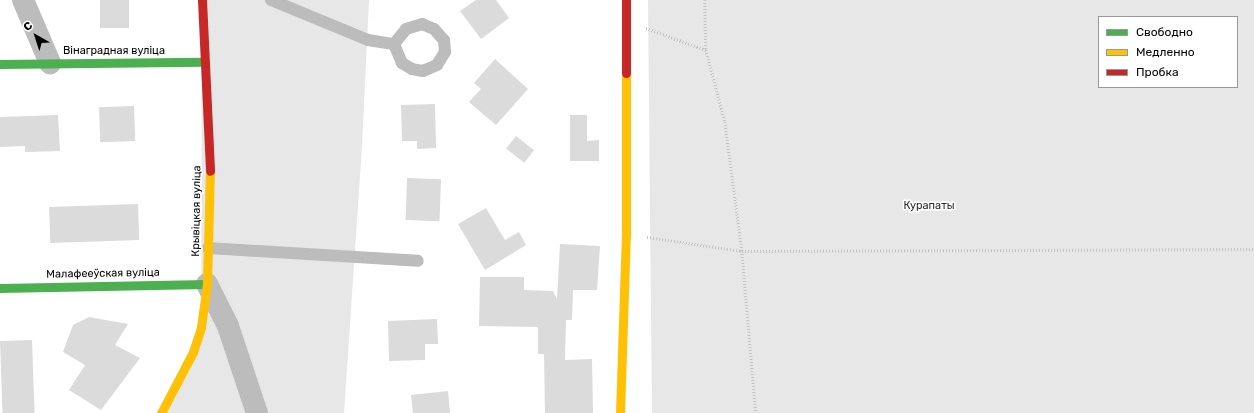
<!DOCTYPE html>
<meta charset="utf-8">
<style>
body{margin:0}
#map{position:relative;width:1254px;height:413px;overflow:hidden;background:#fff;font-family:Rubik,sans-serif}
div>[style]{position:absolute}
.green>*{inset:0;background:#e7e7e7}
.building>*{inset:0;background:#dbdbdb;transform-origin:0 0}
.path>*{height:2.5px;margin-top:-1.25px;transform-origin:0;background:repeating-linear-gradient(90deg,#c2c2c2 0 1px,transparent 0 3px)}
.lane>*{height:12px;margin:-6px;padding:0 6px;transform-origin:6px;border-radius:6px;background:#bcbcbc}
.street>*{height:22px;margin:-11px;padding:0 11px;transform-origin:11px;border-radius:11px;background:#bcbcbc}
.fast>*{height:9px;margin:-4.5px;padding:0 4.5px;transform-origin:4.5px;border-radius:4.5px;background:#4caf50}
.slow>*{height:9px;margin:-4.5px;padding:0 4.5px;transform-origin:4.5px;border-radius:4.5px;background:#ffc107}
.jam>*{height:9px;margin:-4.5px;padding:0 4.5px;transform-origin:4.5px;border-radius:4.5px;background:#c62828}
span{translate:-50% -50%;white-space:nowrap;text-align:center;line-height:1.15;-webkit-text-stroke:3.5px #fff;paint-order:stroke}
.street-label{font-size:11px;color:#000}
.park-label{font-size:11px;color:#2b2b2b}
.legend{position:absolute;left:1098px;top:16px;width:140px;height:72px;box-sizing:border-box;background:#fff;border:1px solid #999;margin:0;padding:5px 7px;list-style:none;font-size:12px;color:#000}
.legend li{display:flex;align-items:center;gap:8px;height:20px}
.legend b{width:20px;border:1px solid #999}
.north{position:absolute;left:16px;top:16px;width:40px;height:40px;-webkit-text-stroke:3px #fff;paint-order:stroke;rotate:321deg;font-size:11px;font-weight:700;line-height:16px;text-align:center;color:#000}
.north::after{content:'';display:block;margin:auto;width:14px;height:18px;background:#000;clip-path:polygon(50% 0,100% 100%,50% 72%,0 100%)}
</style>
<div id="map">
<div class="green">
<div style="clip-path:polygon(202px 0,369px 0,362px 146px,344px 413px,161px 413px,201px 327px)"></div>
<div style="clip-path:polygon(evenodd,648px 0,1254px 0,1254px 413px,652px 413px,648px 0,1099px 17px,1237px 17px,1237px 87px,1099px 87px,1099px 17px)"></div>
</div>
<div class="building">
<div style="left:100px;top:0;width:29px;height:28px"></div>
<div style="clip-path:polygon(476px 0,496px 0,509px 18px,481px 39px,460px 11px)"></div>
<div style="clip-path:polygon(495px 59px,528px 89px,496px 125px,469px 102px,481px 89px,474px 83px)"></div>
<div style="clip-path:polygon(435px 104px,436px 148px,417px 149px,417px 141px,402px 141px,401px 105px)"></div>
<div style="left:134px;top:106px;width:35px;height:35px;rotate:88deg"></div>
<div style="clip-path:polygon(58px 115px,60px 151px,25px 152px,25px 146px,0 147px,0 117px)"></div>
<div style="clip-path:polygon(570px 115px,587px 115px,587px 141px,599px 140px,599px 161px,570px 161px)"></div>
<div style="left:516px;top:136px;width:23px;height:16px;rotate:38deg"></div>
<div style="left:407px;top:178px;width:34px;height:42px;rotate:2deg"></div>
<div style="left:138px;top:204px;width:36px;height:89px;rotate:88deg"></div>
<div style="clip-path:polygon(486px 208px,505px 240px,519px 232px,526px 245px,485px 270px,458px 224px)"></div>
<div style="clip-path:polygon(560px 244px,600px 246px,597px 290px,573px 290px,572px 320px,566px 320px,565px 360px,592px 359px,593px 413px,545px 413px,544px 354px,538px 354px,538px 327px,479px 326px,480px 277px,524px 277px,524px 290px,553px 291px,557px 299px)"></div>
<div style="clip-path:polygon(89px 317px,128px 324px,115px 345px,140px 358px,101px 410px,69px 390px,85px 365px,63px 352px,73px 325px)"></div>
<div style="clip-path:polygon(437px 319px,438px 344px,425px 344px,425px 360px,389px 361px,388px 321px)"></div>
<div style="left:32px;top:340px;width:73px;height:32px;rotate:88deg"></div>
<div style="clip-path:polygon(448px 391px,450px 413px,413px 413px,411px 395px)"></div>
</div>
<div class="path">
<div style="left:705px;top:0;width:50px;rotate:88.9deg"></div>
<div style="left:706px;top:50px;width:74px;rotate:75.2deg"></div>
<div style="left:725px;top:122px;width:130px;rotate:82.5deg"></div>
<div style="left:742px;top:251px;width:163px;rotate:85.1deg"></div>
<div style="left:646px;top:28px;width:64px;rotate:20.1deg"></div>
<div style="left:647px;top:237px;width:96px;rotate:8.4deg"></div>
<div style="left:742px;top:251px;width:512px;rotate:-0.22deg"></div>
</div>
<div class="lane">
<div style="left:271px;top:0;width:105px;rotate:22.4deg"></div>
<div style="left:368px;top:40px;width:26px;rotate:9deg"></div>
<div style="left:422px;top:24px;width:13px;rotate:23deg"></div>
<div style="left:434px;top:29px;width:15px;rotate:48deg"></div>
<div style="left:444px;top:40px;width:12px;rotate:85deg"></div>
<div style="left:445px;top:52px;width:15px;rotate:122deg"></div>
<div style="left:437px;top:65px;width:15px;rotate:157deg"></div>
<div style="left:423px;top:71px;width:11px;rotate:-170deg"></div>
<div style="left:412px;top:69px;width:12px;rotate:-149deg"></div>
<div style="left:402px;top:63px;width:21px;rotate:-113deg"></div>
<div style="left:394px;top:44px;width:19px;rotate:-51deg"></div>
<div style="left:406px;top:29px;width:17px;rotate:-17deg"></div>
<div style="left:208px;top:248px;width:210px;rotate:3.5deg"></div>
</div>
<div class="street">
<div style="left:23px;top:0;width:69px;rotate:66.8deg"></div>
<div style="left:207px;top:284px;width:47px;rotate:63.4deg"></div>
<div style="left:228px;top:326px;width:92px;rotate:71.6deg"></div>
</div>
<div class="fast">
<div style="left:0;top:64px;width:204px;rotate:-0.6deg"></div>
<div style="left:0;top:288px;width:207px;rotate:-1.1deg"></div>
</div>
<div class="slow">
<div style="left:161px;top:413px;width:69px;rotate:-62.3deg"></div>
<div style="left:193px;top:352px;width:26px;rotate:-72deg"></div>
<div style="left:201px;top:327px;width:43px;rotate:-82.1deg"></div>
<div style="left:207px;top:284px;width:113px;rotate:-88.5deg"></div>
<div style="left:620px;top:413px;width:179px;rotate:-88.1deg"></div>
<div style="left:626px;top:234px;width:161px;rotate:-90deg"></div>
</div>
<div class="jam">
<div style="left:202px;top:0;width:171px;rotate:87.3deg"></div>
<div style="left:626px;top:0;width:73px;rotate:90deg"></div>
</div>
<div class="street-label">
<span style="left:114px;top:51px">Вінаградная вуліца</span>
<span style="left:197px;top:211px;rotate:-89deg">Крывіцкая вуліца</span>
<span style="left:103px;top:274px;rotate:-1deg">Малафееўская вуліца</span>
</div>
<div class="park-label">
<span style="left:929px;top:206px">Курапаты</span>
</div>
<ul class="legend">
<li><b style="height:5px;background:#4caf50"></b>Свободно</li>
<li><b style="height:5px;background:#ffc107"></b>Медленно</li>
<li><b style="height:5px;background:#c62828"></b>Пробка</li>
</ul>
<div class="north">С</div>
</div>
